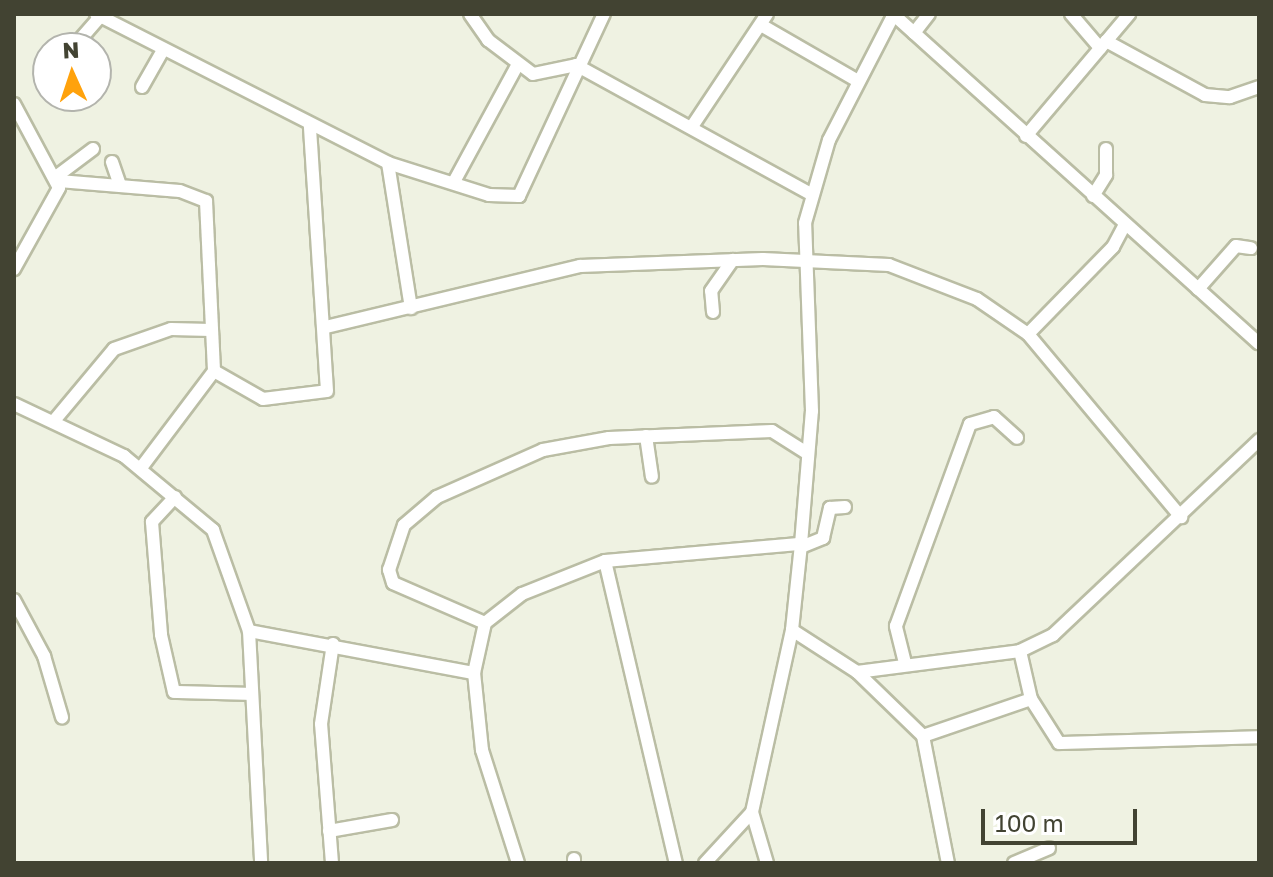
<!DOCTYPE html>
<style>
body{margin:0}
#map{position:relative;width:1273px;height:877px;overflow:hidden;background:#eff2e2;font-family:"Golos Text",sans-serif}
div>[style]{position:absolute}
.roads{filter:drop-shadow(2px 0 #babda4) drop-shadow(-2px 0 #babda4) drop-shadow(0 2px #babda4) drop-shadow(0 -2px #babda4)}
.street>*{height:12px;margin:-6px;padding:0 6px;transform-origin:6px;border-radius:6px;background:#fff}
span{translate:-50% -50%;white-space:nowrap;text-align:center;line-height:1.15;-webkit-text-stroke:7px #fff;paint-order:stroke}
.frame{position:absolute;inset:0;border:16px solid #424332;pointer-events:none}
.north{position:absolute;left:32px;top:32px;width:80px;height:80px;box-sizing:border-box;background:#fff;border:2px solid #b3b4ad;border-radius:50%;rotate:357deg;font-size:22px;font-weight:700;line-height:32px;text-align:center;color:#424332}
.north::after{content:'';display:block;margin:auto;width:28px;height:36px;background:#ffa20c;clip-path:polygon(50% 0,100% 100%,50% 72%,0 100%)}
.scale{position:absolute;left:981px;top:809px;width:156px;height:36px;box-sizing:border-box;border:4px solid #424332;border-top:0;padding-left:10px;font-size:24px;line-height:28px;white-space:nowrap;color:#424332;-webkit-text-stroke:6px #fff;paint-order:stroke}
</style>
<div id="map">
<div class="roads">
<div class="street">
<div style="left:96px;top:14px;width:328px;rotate:27deg"></div>
<div style="left:388px;top:163px;width:106px;rotate:17.6deg"></div>
<div style="left:489px;top:195px;width:30px;rotate:2deg"></div>
<div style="left:519px;top:196px;width:201px;rotate:-65deg"></div>
<div style="left:470px;top:14px;width:32px;rotate:55deg"></div>
<div style="left:488px;top:40px;width:56px;rotate:37.1deg"></div>
<div style="left:533px;top:74px;width:44px;rotate:-11.8deg"></div>
<div style="left:893px;top:14px;width:492px;rotate:42deg"></div>
<div style="left:1071px;top:14px;width:45px;rotate:49.5deg"></div>
<div style="left:761px;top:25px;width:112px;rotate:30deg"></div>
<div style="left:914px;top:33px;width:24px;rotate:-52deg"></div>
<div style="left:1106px;top:41px;width:113px;rotate:28.6deg"></div>
<div style="left:1205px;top:95px;width:25px;rotate:5deg"></div>
<div style="left:1230px;top:97px;width:31px;rotate:-19deg"></div>
<div style="left:78px;top:42px;width:33px;rotate:-49deg"></div>
<div style="left:576px;top:65px;width:268px;rotate:28.8deg"></div>
<div style="left:142px;top:87px;width:43px;rotate:-60.4deg"></div>
<div style="left:14px;top:104px;width:95px;rotate:61.8deg"></div>
<div style="left:59px;top:188px;width:93px;rotate:119.1deg"></div>
<div style="left:693px;top:125px;width:133px;rotate:-56.3deg"></div>
<div style="left:1026px;top:136px;width:160px;rotate:-49.8deg"></div>
<div style="left:112px;top:162px;width:24px;rotate:71deg"></div>
<div style="left:388px;top:163px;width:147px;rotate:81deg"></div>
<div style="left:57px;top:176px;width:45px;rotate:-36.9deg"></div>
<div style="left:455px;top:180px;width:132px;rotate:-61.5deg"></div>
<div style="left:59px;top:181px;width:121px;rotate:4.7deg"></div>
<div style="left:180px;top:191px;width:28px;rotate:21deg"></div>
<div style="left:206px;top:201px;width:170px;rotate:87.3deg"></div>
<div style="left:214px;top:371px;width:121px;rotate:127deg"></div>
<div style="left:1093px;top:196px;width:25px;rotate:-58deg"></div>
<div style="left:1106px;top:175px;width:26px;rotate:-90deg"></div>
<div style="left:1198px;top:289px;width:57px;rotate:-48.5deg"></div>
<div style="left:1236px;top:246px;width:15px;rotate:8deg"></div>
<div style="left:713px;top:312px;width:21px;rotate:-95deg"></div>
<div style="left:711px;top:291px;width:38px;rotate:-55deg"></div>
<div style="left:326px;top:327px;width:261px;rotate:-13.5deg"></div>
<div style="left:580px;top:266px;width:183px;rotate:-2.2deg"></div>
<div style="left:763px;top:259px;width:126px;rotate:2.7deg"></div>
<div style="left:889px;top:265px;width:94px;rotate:21.1deg"></div>
<div style="left:977px;top:299px;width:62px;rotate:34.5deg"></div>
<div style="left:1028px;top:334px;width:239px;rotate:50.1deg"></div>
<div style="left:1028px;top:334px;width:122px;rotate:-45.7deg"></div>
<div style="left:1113px;top:247px;width:26px;rotate:-62deg"></div>
<div style="left:214px;top:371px;width:56px;rotate:29.7deg"></div>
<div style="left:263px;top:399px;width:64px;rotate:-7.1deg"></div>
<div style="left:327px;top:391px;width:267px;rotate:-93.7deg"></div>
<div style="left:14px;top:404px;width:122px;rotate:25.3deg"></div>
<div style="left:124px;top:456px;width:116px;rotate:39.7deg"></div>
<div style="left:213px;top:530px;width:107px;rotate:70.4deg"></div>
<div style="left:249px;top:631px;width:232px;rotate:87deg"></div>
<div style="left:53px;top:422px;width:95px;rotate:-50.1deg"></div>
<div style="left:114px;top:349px;width:60px;rotate:-19.3deg"></div>
<div style="left:171px;top:329px;width:40px;rotate:1.4deg"></div>
<div style="left:646px;top:436px;width:41px;rotate:81.7deg"></div>
<div style="left:175px;top:497px;width:34px;rotate:133deg"></div>
<div style="left:152px;top:522px;width:113px;rotate:85.4deg"></div>
<div style="left:161px;top:635px;width:58px;rotate:77.2deg"></div>
<div style="left:174px;top:692px;width:74px;rotate:1.5deg"></div>
<div style="left:801px;top:547px;width:24px;rotate:-22deg"></div>
<div style="left:823px;top:538px;width:31px;rotate:-77deg"></div>
<div style="left:830px;top:508px;width:15px;rotate:-4deg"></div>
<div style="left:605px;top:561px;width:310px;rotate:76.8deg"></div>
<div style="left:14px;top:600px;width:64px;rotate:61.8deg"></div>
<div style="left:44px;top:656px;width:64px;rotate:73.6deg"></div>
<div style="left:485px;top:623px;width:100px;rotate:-156.5deg"></div>
<div style="left:393px;top:583px;width:14px;rotate:-107deg"></div>
<div style="left:389px;top:570px;width:47px;rotate:-71.6deg"></div>
<div style="left:404px;top:525px;width:43px;rotate:-40.3deg"></div>
<div style="left:437px;top:497px;width:116px;rotate:-23.9deg"></div>
<div style="left:543px;top:450px;width:67px;rotate:-10.3deg"></div>
<div style="left:609px;top:438px;width:163px;rotate:-2.5deg"></div>
<div style="left:772px;top:431px;width:41px;rotate:32.2deg"></div>
<div style="left:792px;top:630px;width:77px;rotate:32.9deg"></div>
<div style="left:857px;top:672px;width:92px;rotate:44.1deg"></div>
<div style="left:923px;top:736px;width:129px;rotate:78.9deg"></div>
<div style="left:249px;top:631px;width:229px;rotate:10.6deg"></div>
<div style="left:1020px;top:651px;width:49px;rotate:77.1deg"></div>
<div style="left:1031px;top:699px;width:52px;rotate:57.5deg"></div>
<div style="left:1059px;top:743px;width:200px;rotate:-1.7deg"></div>
<div style="left:905px;top:663px;width:38px;rotate:-104deg"></div>
<div style="left:896px;top:626px;width:215px;rotate:-69.9deg"></div>
<div style="left:970px;top:424px;width:25px;rotate:-16deg"></div>
<div style="left:994px;top:417px;width:31px;rotate:42deg"></div>
<div style="left:857px;top:672px;width:164px;rotate:-7.3deg"></div>
<div style="left:1020px;top:651px;width:37px;rotate:-26deg"></div>
<div style="left:1053px;top:635px;width:284px;rotate:-43.4deg"></div>
<div style="left:923px;top:736px;width:114px;rotate:-18.9deg"></div>
<div style="left:329px;top:831px;width:64px;rotate:-9.9deg"></div>
<div style="left:332px;top:863px;width:139px;rotate:-94.5deg"></div>
<div style="left:321px;top:724px;width:81px;rotate:-81.5deg"></div>
<div style="left:518px;top:863px;width:119px;rotate:-107.7deg"></div>
<div style="left:482px;top:750px;width:77px;rotate:-95.9deg"></div>
<div style="left:474px;top:673px;width:51px;rotate:-77.6deg"></div>
<div style="left:485px;top:623px;width:47px;rotate:-38.1deg"></div>
<div style="left:522px;top:594px;width:89px;rotate:-21.7deg"></div>
<div style="left:605px;top:561px;width:197px;rotate:-5deg"></div>
<div style="left:574px;top:863px;width:4px;rotate:-90deg"></div>
<div style="left:705px;top:863px;width:69px;rotate:-47.3deg"></div>
<div style="left:767px;top:863px;width:53px;rotate:-106.4deg"></div>
<div style="left:752px;top:812px;width:186px;rotate:-77.6deg"></div>
<div style="left:792px;top:630px;width:86px;rotate:-84deg"></div>
<div style="left:801px;top:544px;width:133px;rotate:-85.3deg"></div>
<div style="left:812px;top:411px;width:188px;rotate:-92.1deg"></div>
<div style="left:805px;top:223px;width:86px;rotate:-73.9deg"></div>
<div style="left:829px;top:140px;width:142px;rotate:-62.7deg"></div>
<div style="left:1014px;top:863px;width:38px;rotate:-23deg"></div>
</div>
</div>
<div class="frame"></div>
<div class="north">N</div>
<div class="scale">100 m</div>
</div>
